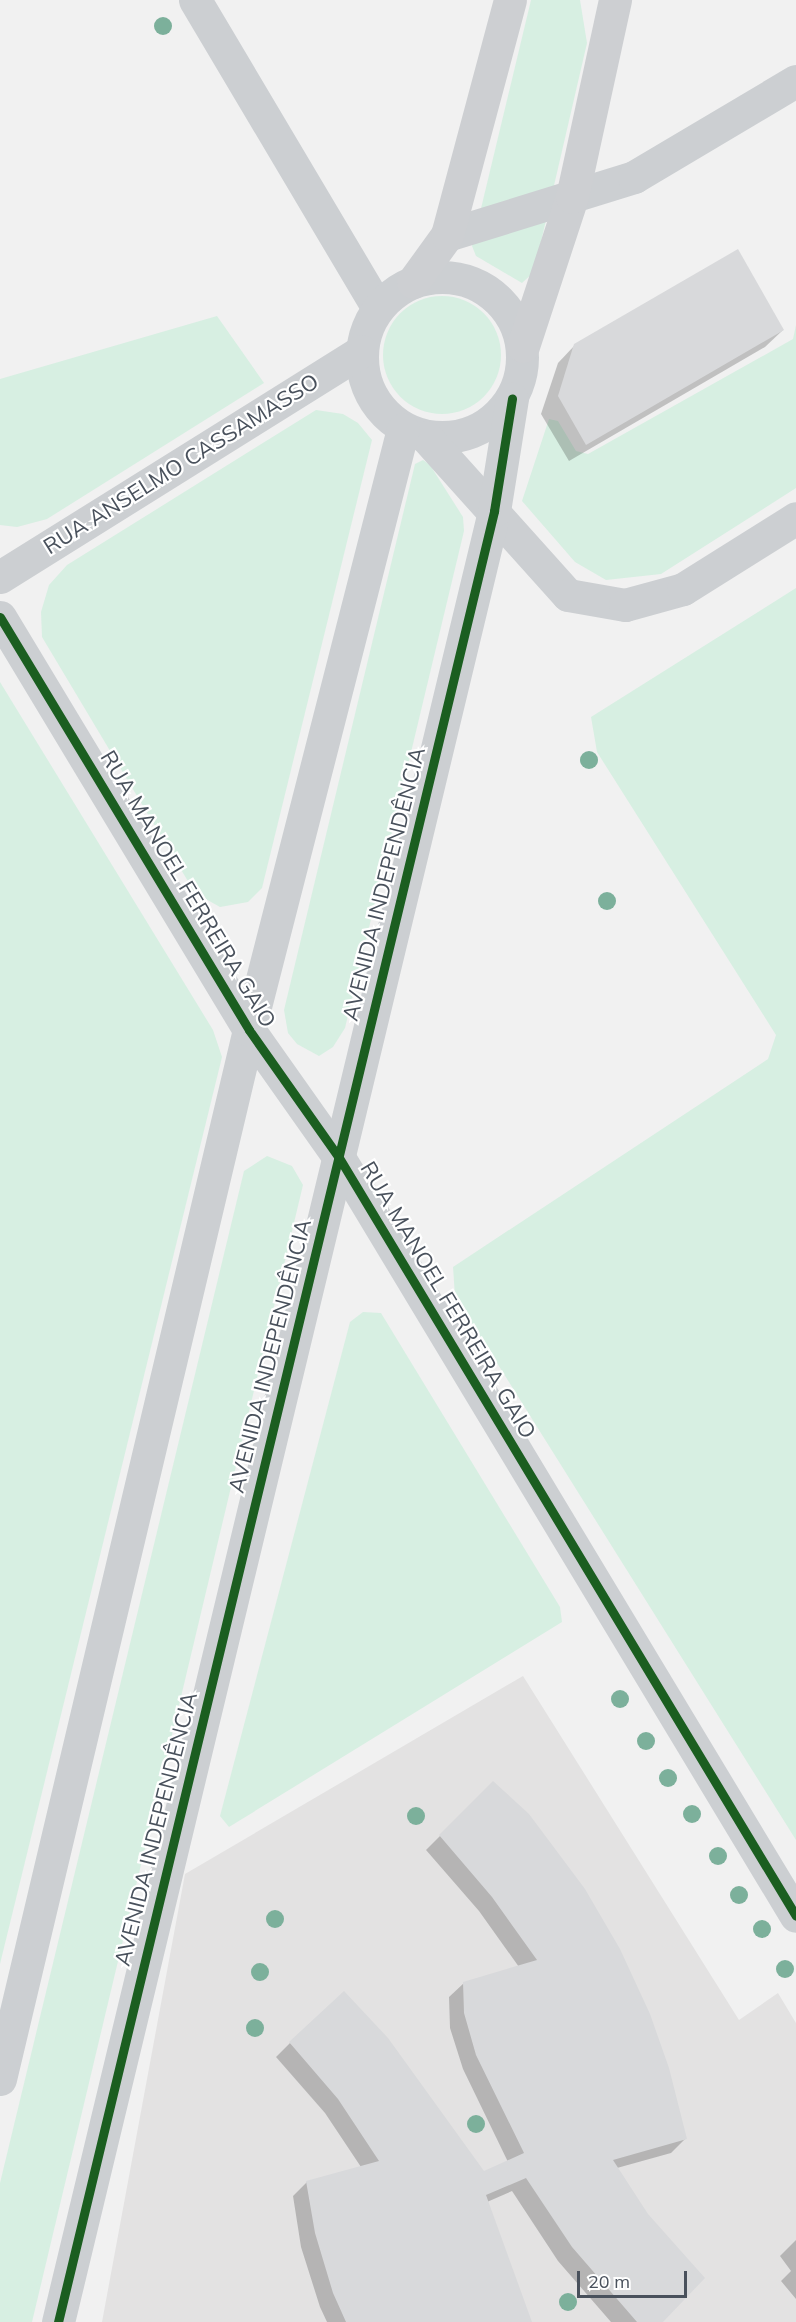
<!DOCTYPE html>
<meta charset="utf-8">
<style>
body{margin:0}
#map{position:relative;width:796px;height:2322px;overflow:hidden;background:#f1f1f1;font-family:Mulish,sans-serif}
div>[style]{position:absolute}
.education>*{inset:0;background:#e3e2e2}
.green>*{inset:0;background:#d7efe2}
.round{border-radius:50%}
.shadow>*{inset:0;background:#0003}
.building>*{inset:0;background:#d8d9db}
.street>*{height:33px;margin:-16.5px;padding:0 16.5px;transform-origin:16.5px;border-radius:16.5px;background:#cccfd2}
.street>.ring{margin:-16.5px;padding:0;box-sizing:content-box;background:none;border:33px solid #cccfd2;border-radius:50%}
.secondary>*{height:33px;margin:-16.5px;padding:0 16.5px;transform-origin:16.5px;border-radius:16.5px;background:#cdcfd2}
.cycleway>*{height:9px;margin:-4.5px;padding:0 4.5px;transform-origin:4.5px;border-radius:4.5px;background:#1b5e20}
.trees>*{width:18px;height:18px;margin:-9px;border-radius:50%;background:#7cb09b}
span{translate:-50% -50%;white-space:nowrap;text-align:center;line-height:1.15;-webkit-text-stroke:4.5px #fff;paint-order:stroke}
.street-label{font-size:22px;color:#49515c}
.scale{position:absolute;left:577px;top:2271px;width:110px;height:27px;box-sizing:border-box;border:3px solid #49515c;border-top:0;padding-left:8px;font-size:18px;line-height:21px;white-space:nowrap;color:#49515c;-webkit-text-stroke:4px #fff;paint-order:stroke}
</style>
<div id="map">
<div class="education">
<div style="clip-path:polygon(523px 1676px,739px 2020px,778px 1993px,796px 2023px,796px 2322px,102px 2322px,185px 1874px)"></div>
</div>
<div class="green">
<div style="clip-path:polygon(531px 0,580px 0,587px 43px,534px 272px,522px 283px,476px 256px,472px 246px)"></div>
<div class="round" style="left:383px;top:296px;width:118px;height:118px"></div>
<div style="clip-path:polygon(217px 316px,264px 383px,47px 519px,17px 527px,0 525px,0 379px)"></div>
<div style="clip-path:polygon(796px 325px,796px 488px,661px 574px,606px 580px,575px 562px,522px 501px,549px 419px,558px 421px,576px 451px,588px 454px,793px 339px)"></div>
<div style="clip-path:polygon(316px 410px,343px 414px,358px 423px,372px 440px,262px 888px,248px 902px,220px 907px,195px 893px,42px 637px,41px 612px,49px 585px,67px 565px)"></div>
<div style="clip-path:polygon(423px 460px,430px 465px,463px 517px,464px 531px,345px 1028px,333px 1047px,319px 1056px,297px 1044px,288px 1033px,284px 1010px,415px 464px)"></div>
<div style="clip-path:polygon(796px 588px,796px 1840px,455px 1296px,453px 1267px,768px 1059px,776px 1035px,597px 752px,591px 717px)"></div>
<div style="clip-path:polygon(0 682px,213px 1030px,222px 1057px,0 1964px)"></div>
<div style="clip-path:polygon(267px 1156px,292px 1166px,303px 1185px,32px 2322px,0 2322px,0 2183px,244px 1171px)"></div>
<div style="clip-path:polygon(363px 1312px,381px 1313px,560px 1607px,562px 1622px,229px 1827px,220px 1816px,350px 1322px)"></div>
</div>
<div class="shadow">
<div style="clip-path:polygon(783px 330px,765px 347px,569px 461px,541px 414px,558px 363px,575px 345px)"></div>
<div style="clip-path:polygon(493px 1783px,685px 2139px,671px 2153px,617px 2168px,661px 2322px,611px 2322px,558px 2261px,512px 2191px,487px 2202px,530px 2322px,327px 2322px,320px 2307px,301px 2247px,293px 2196px,307px 2182px,361px 2167px,325px 2113px,276px 2057px,290px 2043px,484px 2173px,508px 2162px,463px 2069px,450px 2028px,449px 1997px,464px 1983px,519px 1967px,479px 1911px,426px 1850px)"></div>
<div style="clip-path:polygon(796px 2240px,796px 2299px,781px 2281px,791px 2271px,780px 2256px)"></div>
</div>
<div class="building">
<div style="clip-path:polygon(738px 249px,784px 330px,586px 445px,558px 396px,574px 344px)"></div>
<div style="clip-path:polygon(493px 1781px,529px 1814px,585px 1889px,620px 1949px,650px 2014px,669px 2068px,687px 2139px,613px 2160px,648px 2214px,705px 2278px,663px 2322px,637px 2322px,572px 2247px,526px 2178px,486px 2195px,532px 2322px,346px 2322px,333px 2293px,315px 2233px,306px 2181px,379px 2161px,338px 2099px,289px 2042px,344px 1991px,388px 2038px,484px 2171px,524px 2153px,476px 2055px,464px 2013px,463px 1982px,537px 1960px,492px 1897px,439px 1835px)"></div>
</div>
<div class="street">
<div style="left:195px;top:0;width:358px;rotate:59.3deg"></div>
<div style="left:447px;top:235px;width:196px;rotate:-17.2deg"></div>
<div style="left:634px;top:177px;width:188px;rotate:-30.7deg"></div>
<div class="ring" style="left:362px;top:277px;width:127px;height:127px"></div>
<div style="left:426px;top:437px;width:212px;rotate:48.1deg"></div>
<div style="left:568px;top:595px;width:58px;rotate:10deg"></div>
<div style="left:625px;top:605px;width:60px;rotate:-15.4deg"></div>
<div style="left:683px;top:589px;width:133px;rotate:-32.1deg"></div>
<div style="left:0;top:577px;width:426px;rotate:-32deg"></div>
<div style="left:0;top:617px;width:482px;rotate:58.9deg"></div>
<div style="left:249px;top:1030px;width:154px;rotate:54.8deg"></div>
<div style="left:338px;top:1156px;width:887px;rotate:58.93deg"></div>
<div style="left:0;top:2079px;width:1078px;rotate:-76.65deg"></div>
<div style="left:249px;top:1030px;width:620px;rotate:-75.63deg"></div>
<div style="left:58px;top:2322px;width:1863px;rotate:-76.46deg"></div>
<div style="left:494px;top:511px;width:114px;rotate:-80.9deg"></div>
</div>
<div class="secondary">
<div style="left:413px;top:282px;width:58px;rotate:-54.1deg"></div>
<div style="left:447px;top:235px;width:243px;rotate:-75deg"></div>
<div style="left:523px;top:346px;width:157px;rotate:-71.8deg"></div>
<div style="left:572px;top:197px;width:202px;rotate:-77.7deg"></div>
</div>
<div class="cycleway">
<div style="left:0;top:617px;width:482px;rotate:58.9deg"></div>
<div style="left:249px;top:1030px;width:154px;rotate:54.8deg"></div>
<div style="left:338px;top:1156px;width:887px;rotate:58.93deg"></div>
<div style="left:58px;top:2322px;width:1863px;rotate:-76.46deg"></div>
<div style="left:494px;top:511px;width:114px;rotate:-80.9deg"></div>
</div>
<div class="trees">
<div style="left:163px;top:26px"></div>
<div style="left:589px;top:760px"></div>
<div style="left:607px;top:901px"></div>
<div style="left:620px;top:1699px"></div>
<div style="left:646px;top:1741px"></div>
<div style="left:668px;top:1778px"></div>
<div style="left:692px;top:1814px"></div>
<div style="left:416px;top:1816px"></div>
<div style="left:718px;top:1856px"></div>
<div style="left:739px;top:1895px"></div>
<div style="left:275px;top:1919px"></div>
<div style="left:762px;top:1929px"></div>
<div style="left:785px;top:1969px"></div>
<div style="left:260px;top:1972px"></div>
<div style="left:255px;top:2028px"></div>
<div style="left:476px;top:2124px"></div>
<div style="left:568px;top:2302px"></div>
</div>
<div class="street-label">
<span style="left:181px;top:464px;rotate:-32deg">RUA ANSELMO CASSAMASSO</span>
<span style="left:384px;top:884px;rotate:-76deg">AVENIDA INDEPENDÊNCIA</span>
<span style="left:188px;top:889px;rotate:59deg">RUA MANOEL FERREIRA GAIO</span>
<span style="left:448px;top:1300px;rotate:59deg">RUA MANOEL FERREIRA GAIO</span>
<span style="left:270px;top:1356px;rotate:-76deg">AVENIDA INDEPENDÊNCIA</span>
<span style="left:156px;top:1829px;rotate:-76deg">AVENIDA INDEPENDÊNCIA</span>
</div>
<div class="scale">20 m</div>
</div>
